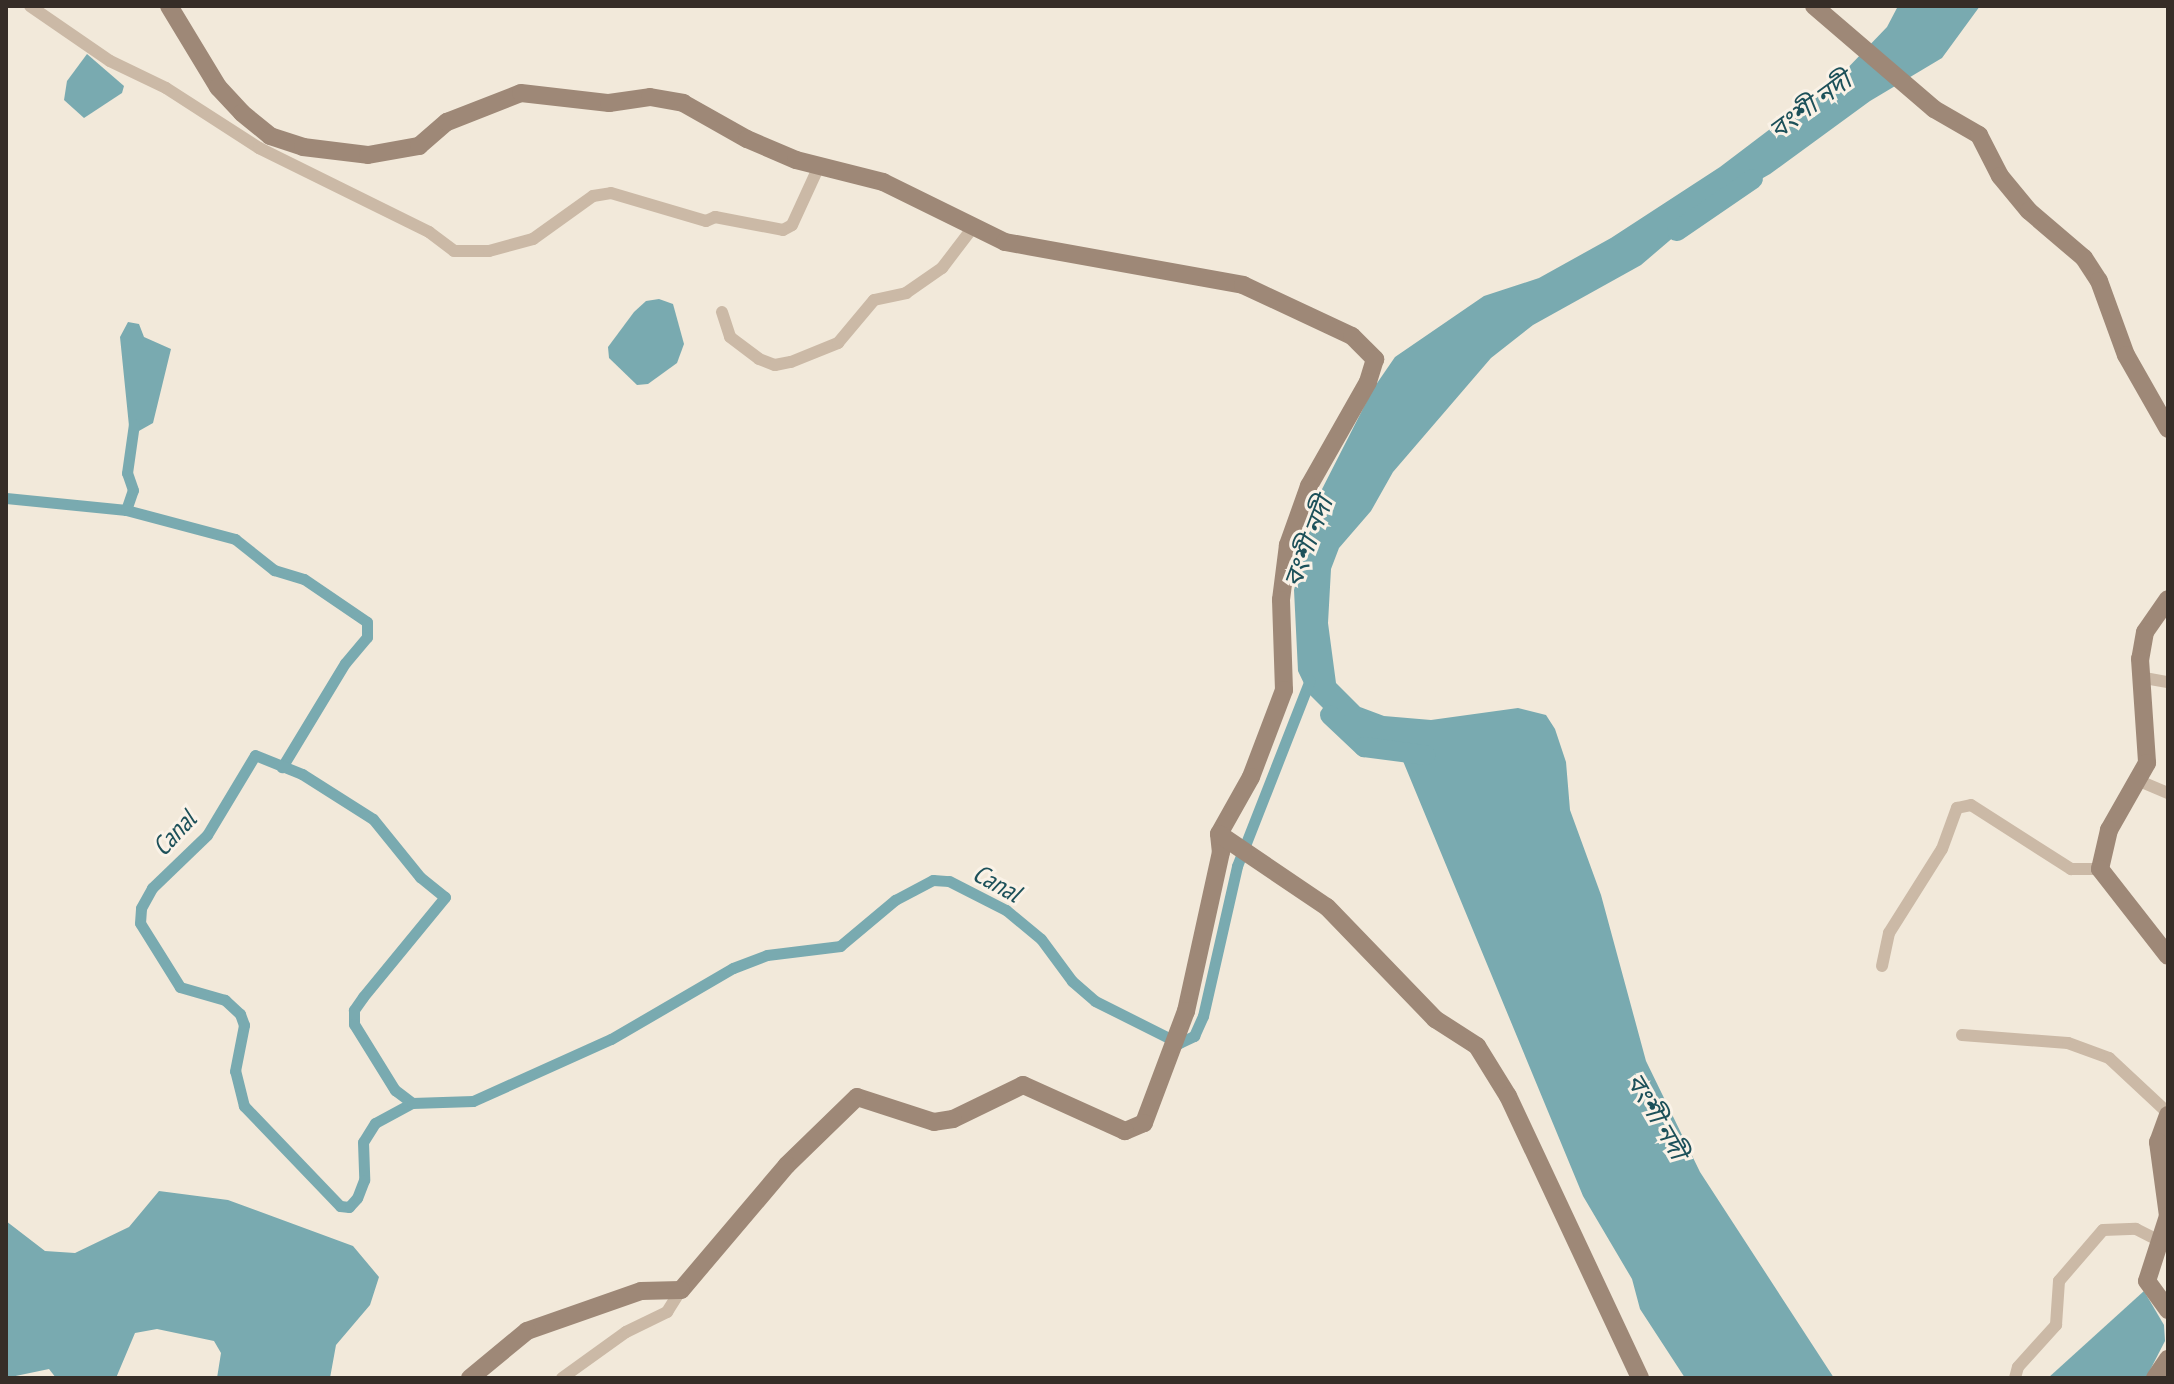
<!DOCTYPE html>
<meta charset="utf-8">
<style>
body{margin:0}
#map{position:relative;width:2174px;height:1384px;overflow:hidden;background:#f2e9da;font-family:"PT Sans Narrow","Noto Sans Bengali",sans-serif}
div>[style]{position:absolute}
.water>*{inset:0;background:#79aab0}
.canal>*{height:11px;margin:-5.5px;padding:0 5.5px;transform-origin:5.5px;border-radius:5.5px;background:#79aab0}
.river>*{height:20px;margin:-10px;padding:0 10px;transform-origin:10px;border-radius:10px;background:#79aab0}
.street>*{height:12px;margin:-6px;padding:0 6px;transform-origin:6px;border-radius:6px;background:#cbb9a6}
.secondary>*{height:18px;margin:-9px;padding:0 9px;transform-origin:9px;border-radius:9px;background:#9e8877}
span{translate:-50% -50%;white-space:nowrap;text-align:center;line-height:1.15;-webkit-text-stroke:6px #faf2e7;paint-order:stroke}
.water-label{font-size:26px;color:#1c5059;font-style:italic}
.frame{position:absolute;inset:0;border:8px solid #362d27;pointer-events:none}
</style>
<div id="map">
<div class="water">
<div style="clip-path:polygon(1898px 6px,1980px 6px,1942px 58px,1870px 101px,1770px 174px,1703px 212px,1641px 265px,1533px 325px,1491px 358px,1393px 472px,1371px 511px,1339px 548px,1331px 569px,1328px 623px,1336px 683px,1360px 707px,1384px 716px,1431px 720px,1518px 708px,1546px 715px,1555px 729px,1566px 762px,1570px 810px,1601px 895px,1646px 1061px,1700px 1172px,1834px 1378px,1685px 1378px,1640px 1309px,1632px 1279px,1583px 1196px,1398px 749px,1382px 749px,1348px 733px,1309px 694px,1298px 671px,1294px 590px,1318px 497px,1373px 389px,1395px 357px,1484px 296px,1539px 278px,1611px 238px,1720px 167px,1840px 76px,1887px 27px)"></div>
<div style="clip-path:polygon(87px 54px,124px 86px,122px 93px,84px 118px,64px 100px,67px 81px)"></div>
<div style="clip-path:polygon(659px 299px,673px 304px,684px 344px,677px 363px,648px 384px,637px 385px,609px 358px,608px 347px,634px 312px,646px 301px)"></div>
<div style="clip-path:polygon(128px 322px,139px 324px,144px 337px,171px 349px,153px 423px,130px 436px,120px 337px)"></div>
<div style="clip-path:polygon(159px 1191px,228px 1200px,353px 1246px,379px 1277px,370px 1305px,336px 1345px,330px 1378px,217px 1378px,221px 1353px,214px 1341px,157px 1329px,135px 1333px,116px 1378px,56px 1378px,49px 1369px,6px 1378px,6px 1221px,45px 1251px,75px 1253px,129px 1227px)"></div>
<div style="clip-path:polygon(2144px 1291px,2164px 1325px,2165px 1341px,2146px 1378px,2048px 1378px)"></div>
</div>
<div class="canal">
<div style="left:6px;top:498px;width:121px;rotate:5.7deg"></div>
<div style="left:126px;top:510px;width:113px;rotate:14.9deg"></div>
<div style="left:235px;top:539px;width:50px;rotate:38.5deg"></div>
<div style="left:274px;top:570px;width:31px;rotate:17deg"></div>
<div style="left:304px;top:579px;width:76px;rotate:34.3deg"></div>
<div style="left:367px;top:622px;width:15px;rotate:90deg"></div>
<div style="left:367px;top:637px;width:34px;rotate:130deg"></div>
<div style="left:345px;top:663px;width:122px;rotate:121.2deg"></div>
<div style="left:126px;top:510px;width:21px;rotate:-71deg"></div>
<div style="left:133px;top:490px;width:18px;rotate:-109deg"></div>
<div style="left:127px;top:473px;width:49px;rotate:-81.9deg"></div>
<div style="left:412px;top:1103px;width:42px;rotate:151.6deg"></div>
<div style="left:375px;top:1123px;width:22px;rotate:122deg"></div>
<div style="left:363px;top:1142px;width:38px;rotate:88deg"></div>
<div style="left:364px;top:1180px;width:19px;rotate:111deg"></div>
<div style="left:357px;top:1198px;width:12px;rotate:132deg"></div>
<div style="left:349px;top:1207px;width:9px;rotate:-174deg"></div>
<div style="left:340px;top:1206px;width:139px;rotate:-133.8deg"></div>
<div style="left:244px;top:1106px;width:36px;rotate:-104deg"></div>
<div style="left:235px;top:1071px;width:47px;rotate:-78.9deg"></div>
<div style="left:244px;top:1025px;width:12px;rotate:-110deg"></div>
<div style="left:240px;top:1014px;width:21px;rotate:-137deg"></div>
<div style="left:225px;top:1000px;width:47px;rotate:-163.9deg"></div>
<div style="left:180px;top:987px;width:75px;rotate:-122deg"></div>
<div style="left:140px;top:923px;width:15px;rotate:-86deg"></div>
<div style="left:141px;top:908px;width:23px;rotate:-61deg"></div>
<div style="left:152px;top:888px;width:76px;rotate:-43.9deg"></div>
<div style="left:207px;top:835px;width:93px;rotate:-59deg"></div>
<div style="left:255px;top:755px;width:51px;rotate:22deg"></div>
<div style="left:302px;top:774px;width:84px;rotate:32.4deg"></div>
<div style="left:373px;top:819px;width:75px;rotate:51deg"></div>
<div style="left:420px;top:877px;width:32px;rotate:39deg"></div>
<div style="left:445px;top:897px;width:129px;rotate:129.4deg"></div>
<div style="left:363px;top:997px;width:16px;rotate:125deg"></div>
<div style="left:354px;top:1010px;width:14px;rotate:90deg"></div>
<div style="left:354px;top:1024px;width:78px;rotate:58.2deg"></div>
<div style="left:395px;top:1090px;width:21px;rotate:37deg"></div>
<div style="left:412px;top:1103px;width:61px;rotate:-1.9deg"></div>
<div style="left:473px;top:1101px;width:151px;rotate:-24.2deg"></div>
<div style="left:611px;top:1039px;width:141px;rotate:-30.2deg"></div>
<div style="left:733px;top:968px;width:36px;rotate:-21deg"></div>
<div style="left:767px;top:955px;width:74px;rotate:-7deg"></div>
<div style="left:840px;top:946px;width:72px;rotate:-39.9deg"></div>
<div style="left:895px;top:900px;width:43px;rotate:-27.8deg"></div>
<div style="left:933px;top:880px;width:16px;rotate:4deg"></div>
<div style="left:949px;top:881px;width:64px;rotate:27deg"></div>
<div style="left:1006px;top:910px;width:45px;rotate:39.6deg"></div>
<div style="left:1041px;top:939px;width:52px;rotate:53.6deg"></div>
<div style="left:1072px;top:981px;width:30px;rotate:41deg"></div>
<div style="left:1095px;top:1001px;width:94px;rotate:26.6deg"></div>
<div style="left:1179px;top:1043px;width:17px;rotate:-25deg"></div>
<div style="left:1194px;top:1036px;width:22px;rotate:-66deg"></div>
<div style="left:1203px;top:1016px;width:154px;rotate:-77.2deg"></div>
<div style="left:1237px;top:866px;width:200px;rotate:-68.6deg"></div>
</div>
<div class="river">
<div style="left:1677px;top:231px;width:92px;rotate:-34.4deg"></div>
<div style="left:1330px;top:715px;width:47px;rotate:43.3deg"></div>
<div style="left:1364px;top:747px;width:62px;rotate:7.5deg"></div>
</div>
<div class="street">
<div style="left:30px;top:6px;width:97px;rotate:34.5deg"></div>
<div style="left:110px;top:61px;width:62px;rotate:25.7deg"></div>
<div style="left:166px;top:88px;width:111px;rotate:32.8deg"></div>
<div style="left:259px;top:148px;width:190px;rotate:26.3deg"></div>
<div style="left:429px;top:232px;width:31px;rotate:37deg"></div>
<div style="left:454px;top:251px;width:35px"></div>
<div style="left:489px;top:251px;width:46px;rotate:-15.3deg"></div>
<div style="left:533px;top:239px;width:74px;rotate:-35.6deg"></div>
<div style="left:593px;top:196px;width:18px;rotate:-9deg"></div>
<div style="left:611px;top:193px;width:99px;rotate:16.4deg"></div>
<div style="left:706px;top:221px;width:10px;rotate:-24deg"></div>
<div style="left:715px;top:217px;width:69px;rotate:10.8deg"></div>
<div style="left:783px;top:230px;width:10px;rotate:-29deg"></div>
<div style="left:792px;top:225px;width:65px;rotate:-65.4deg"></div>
<div style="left:722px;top:312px;width:26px;rotate:72deg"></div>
<div style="left:730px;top:337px;width:36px;rotate:37deg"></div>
<div style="left:759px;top:359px;width:17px;rotate:21deg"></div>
<div style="left:775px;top:365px;width:16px;rotate:-11deg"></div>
<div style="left:791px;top:362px;width:51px;rotate:-22deg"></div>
<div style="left:838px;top:343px;width:56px;rotate:-50.1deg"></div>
<div style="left:874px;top:300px;width:33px;rotate:-12deg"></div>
<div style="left:906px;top:293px;width:44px;rotate:-34.8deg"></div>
<div style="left:942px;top:268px;width:53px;rotate:-52.7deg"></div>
<div style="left:2139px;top:677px;width:29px;rotate:10deg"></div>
<div style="left:2137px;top:780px;width:34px;rotate:23deg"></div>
<div style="left:1882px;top:966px;width:34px;rotate:-78deg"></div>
<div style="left:1889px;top:933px;width:99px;rotate:-57.8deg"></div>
<div style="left:1942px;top:849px;width:44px;rotate:-69.9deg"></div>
<div style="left:1957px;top:808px;width:14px;rotate:-12deg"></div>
<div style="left:1971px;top:805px;width:119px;rotate:32.6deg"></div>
<div style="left:2071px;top:869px;width:29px"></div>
<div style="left:1962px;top:1035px;width:106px;rotate:4.3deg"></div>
<div style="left:2068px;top:1043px;width:44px;rotate:20.1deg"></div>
<div style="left:2109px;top:1058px;width:81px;rotate:43deg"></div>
<div style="left:562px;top:1378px;width:79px;rotate:-35.7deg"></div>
<div style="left:626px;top:1332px;width:46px;rotate:-26deg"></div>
<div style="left:667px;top:1312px;width:26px;rotate:-58deg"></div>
<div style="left:2015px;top:1378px;width:11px;rotate:-75deg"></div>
<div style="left:2018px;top:1367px;width:57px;rotate:-47.9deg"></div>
<div style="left:2056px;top:1325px;width:44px;rotate:-86.1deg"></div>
<div style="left:2059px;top:1281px;width:67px;rotate:-49.2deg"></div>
<div style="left:2103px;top:1230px;width:33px;rotate:-2deg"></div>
<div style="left:2136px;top:1229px;width:29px;rotate:27deg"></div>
</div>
<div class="secondary">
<div style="left:169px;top:6px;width:95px;rotate:58.8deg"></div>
<div style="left:218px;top:87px;width:35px;rotate:47deg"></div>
<div style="left:242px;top:113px;width:36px;rotate:39deg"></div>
<div style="left:270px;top:136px;width:35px;rotate:18deg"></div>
<div style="left:303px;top:147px;width:65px;rotate:7deg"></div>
<div style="left:368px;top:155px;width:52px;rotate:-10deg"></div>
<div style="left:419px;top:146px;width:37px;rotate:-41deg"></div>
<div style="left:447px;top:122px;width:79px;rotate:-21.4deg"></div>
<div style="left:521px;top:93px;width:89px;rotate:6.5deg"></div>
<div style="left:609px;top:103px;width:41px;rotate:-8.3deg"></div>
<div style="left:650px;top:97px;width:34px;rotate:10deg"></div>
<div style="left:683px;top:103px;width:73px;rotate:29.4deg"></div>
<div style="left:747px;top:139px;width:53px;rotate:23.2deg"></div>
<div style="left:796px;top:160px;width:90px;rotate:14.2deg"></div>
<div style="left:883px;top:182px;width:136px;rotate:26.2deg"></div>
<div style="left:1005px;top:242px;width:242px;rotate:10.2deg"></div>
<div style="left:1243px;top:285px;width:120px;rotate:25.1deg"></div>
<div style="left:1352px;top:336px;width:33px;rotate:45deg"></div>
<div style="left:1375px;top:359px;width:24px;rotate:107deg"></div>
<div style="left:1368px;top:382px;width:120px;rotate:119.6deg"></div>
<div style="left:1309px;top:486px;width:63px;rotate:109.6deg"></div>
<div style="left:1288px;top:545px;width:55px;rotate:97.3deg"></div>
<div style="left:1281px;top:600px;width:90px;rotate:88.1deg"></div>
<div style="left:1284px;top:690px;width:93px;rotate:110.8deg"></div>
<div style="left:1251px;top:777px;width:65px;rotate:119.3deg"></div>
<div style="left:1219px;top:834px;width:18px;rotate:84deg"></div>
<div style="left:1221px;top:852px;width:163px;rotate:102.4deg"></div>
<div style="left:1186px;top:1011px;width:120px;rotate:110.6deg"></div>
<div style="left:1144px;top:1123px;width:21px;rotate:157deg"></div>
<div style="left:1125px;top:1131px;width:112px;rotate:-155.7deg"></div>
<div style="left:1023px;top:1085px;width:78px;rotate:154.1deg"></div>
<div style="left:953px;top:1119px;width:19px;rotate:171deg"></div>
<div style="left:934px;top:1122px;width:81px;rotate:-162deg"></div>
<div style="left:857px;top:1097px;width:98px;rotate:135.8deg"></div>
<div style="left:787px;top:1165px;width:164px;rotate:130.3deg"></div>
<div style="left:681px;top:1290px;width:40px;rotate:178.6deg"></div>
<div style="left:641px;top:1291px;width:121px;rotate:160.7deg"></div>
<div style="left:527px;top:1331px;width:74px;rotate:140.5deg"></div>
<div style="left:1814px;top:6px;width:158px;rotate:40.6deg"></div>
<div style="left:1934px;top:109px;width:52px;rotate:30deg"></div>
<div style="left:1979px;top:135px;width:46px;rotate:62.9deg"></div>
<div style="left:2000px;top:176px;width:45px;rotate:50.4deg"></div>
<div style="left:2029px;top:211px;width:72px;rotate:40.5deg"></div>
<div style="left:2084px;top:258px;width:27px;rotate:57deg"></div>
<div style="left:2099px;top:281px;width:79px;rotate:70deg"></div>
<div style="left:2126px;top:355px;width:85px;rotate:60.4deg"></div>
<div style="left:2168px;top:599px;width:40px;rotate:124.9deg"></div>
<div style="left:2145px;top:632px;width:27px;rotate:100deg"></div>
<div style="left:2140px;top:659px;width:104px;rotate:86.1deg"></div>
<div style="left:2147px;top:763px;width:77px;rotate:119.6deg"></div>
<div style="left:2109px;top:830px;width:40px;rotate:103deg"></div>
<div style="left:2100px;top:869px;width:110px;rotate:52deg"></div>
<div style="left:1219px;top:834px;width:130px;rotate:34.1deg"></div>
<div style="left:1327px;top:907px;width:156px;rotate:46deg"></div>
<div style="left:1435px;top:1019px;width:50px;rotate:32.7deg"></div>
<div style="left:1477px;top:1046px;width:59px;rotate:58.2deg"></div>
<div style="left:1508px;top:1096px;width:311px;rotate:64.9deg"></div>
<div style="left:2168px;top:1115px;width:29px;rotate:110deg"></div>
<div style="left:2158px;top:1142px;width:75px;rotate:82.3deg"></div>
<div style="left:2168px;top:1216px;width:68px;rotate:107.9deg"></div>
<div style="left:2147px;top:1281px;width:36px;rotate:54deg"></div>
<div style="left:2155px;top:1378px;width:23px;rotate:-56deg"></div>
</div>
<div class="water-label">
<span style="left:1810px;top:105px;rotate:-36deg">বংশী নদী</span>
<span style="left:1308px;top:542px;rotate:-69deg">বংশী নদী</span>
<span style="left:174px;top:833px;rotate:-47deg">Canal</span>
<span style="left:997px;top:883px;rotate:29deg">Canal</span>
<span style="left:1657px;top:1116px;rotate:60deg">বংশী নদী</span>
</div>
<div class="frame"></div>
</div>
